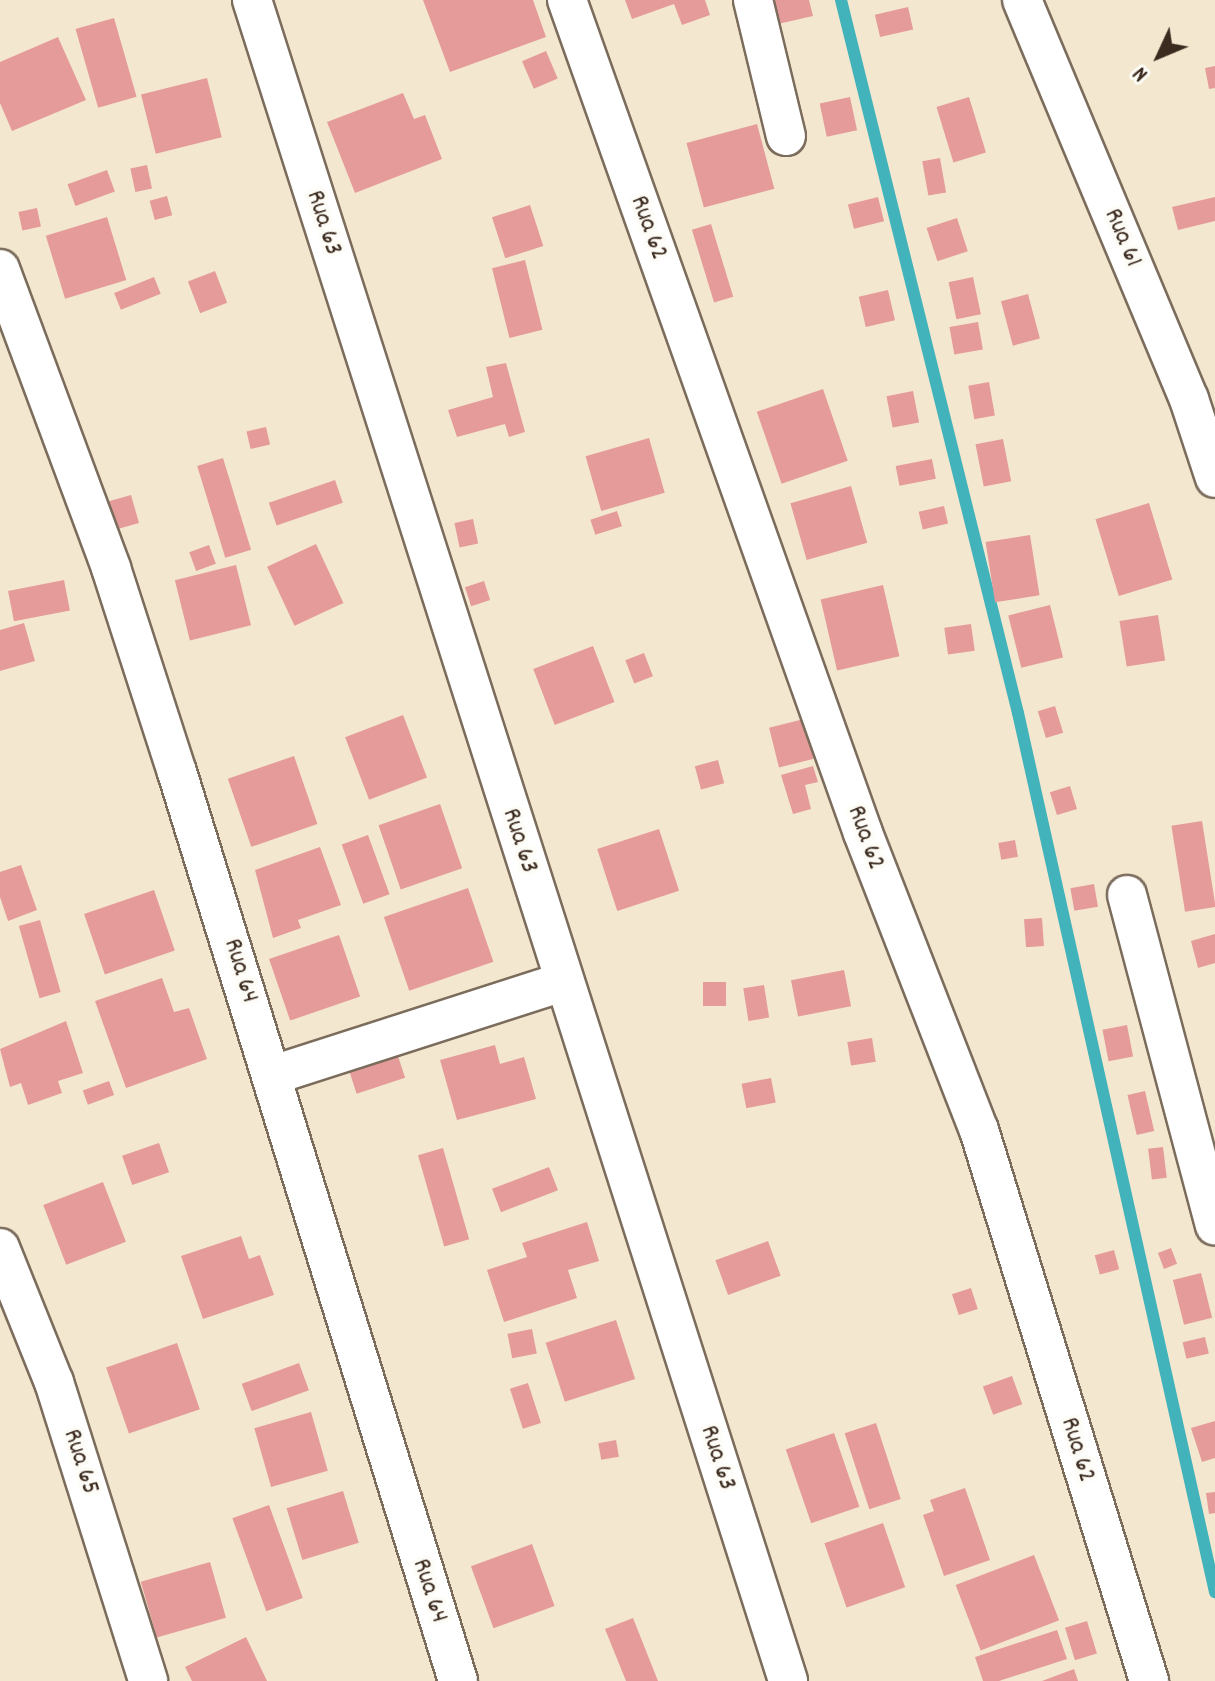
<!DOCTYPE html>
<style>
body{margin:0}
#map{position:relative;width:1215px;height:1681px;overflow:hidden;background:#f3e8cf;font-family:Dekko,sans-serif}
div>[style]{position:absolute}
.stream>*{height:12px;margin:-6px;padding:0 6px;transform-origin:6px;border-radius:6px;background:#42b2bb}
.building>*{inset:0;background:#e59b99;transform-origin:0 0}
.roads{filter:drop-shadow(2px 0 #7b6c5c) drop-shadow(-2px 0 #7b6c5c) drop-shadow(0 2px #7b6c5c) drop-shadow(0 -2px #7b6c5c)}
.street>*{height:38px;margin:-19px;padding:0 19px;transform-origin:19px;border-radius:19px;background:#fff}
span{translate:-50% -50%;white-space:nowrap;text-align:center;line-height:1.15;-webkit-text-stroke:8px #fdfcf7;paint-order:stroke}
.street-label{font-size:26px;color:#3b2a1e}
.north{position:absolute;left:1119px;top:16px;width:80px;height:80px;-webkit-text-stroke:6px #fdfcf7;paint-order:stroke;rotate:226deg;font-size:22px;font-weight:700;line-height:32px;text-align:center;color:#3b2a1e}
.north::after{content:'';display:block;margin:auto;width:28px;height:36px;background:#3b2a1e;clip-path:polygon(50% 0,100% 100%,50% 72%,0 100%)}
</style>
<div id="map">
<div class="stream">
<div style="left:841px;top:0;width:735px;rotate:76.06deg"></div>
<div style="left:1018px;top:713px;width:901px;rotate:77.37deg"></div>
</div>
<div class="building">
<div style="clip-path:polygon(423px 0,533px 0,546px 37px,450px 72px)"></div>
<div style="clip-path:polygon(625px 0,705px 0,710px 15px,682px 25px,674px 4px,632px 19px)"></div>
<div style="clip-path:polygon(772px 0,809px 0,813px 16px,778px 24px)"></div>
<div style="left:908px;top:7px;width:23px;height:34px;rotate:77deg"></div>
<div style="left:114px;top:18px;width:82px;height:40px;rotate:74deg"></div>
<div style="clip-path:polygon(58px 37px,86px 100px,12px 131px,0 103px,0 62px)"></div>
<div style="left:546px;top:51px;width:30px;height:26px;rotate:67deg"></div>
<div style="clip-path:polygon(1215px 66px,1215px 88px,1209px 89px,1205px 68px)"></div>
<div style="left:207px;top:78px;width:61px;height:68px;rotate:76deg"></div>
<div style="clip-path:polygon(403px 93px,414px 119px,425px 115px,442px 159px,355px 193px,327px 122px)"></div>
<div style="left:850px;top:97px;width:34px;height:31px;rotate:78deg"></div>
<div style="left:969px;top:97px;width:58px;height:34px;rotate:73deg"></div>
<div style="left:757px;top:124px;width:67px;height:73px;rotate:75deg"></div>
<div style="left:940px;top:158px;width:35px;height:18px;rotate:80deg"></div>
<div style="left:147px;top:165px;width:24px;height:17px;rotate:78deg"></div>
<div style="left:107px;top:170px;width:23px;height:42px;rotate:70deg"></div>
<div style="left:167px;top:196px;width:20px;height:18px;rotate:75deg"></div>
<div style="left:878px;top:197px;width:25px;height:31px;rotate:76deg"></div>
<div style="clip-path:polygon(1215px 197px,1215px 221px,1178px 230px,1172px 207px)"></div>
<div style="left:530px;top:205px;width:43px;height:40px;rotate:72deg"></div>
<div style="left:37px;top:208px;width:19px;height:19px;rotate:78deg"></div>
<div style="left:107px;top:217px;width:66px;height:64px;rotate:73deg"></div>
<div style="left:957px;top:218px;width:35px;height:32px;rotate:72deg"></div>
<div style="left:711px;top:224px;width:76px;height:20px;rotate:73deg"></div>
<div style="left:525px;top:260px;width:72px;height:34px;rotate:76deg"></div>
<div style="left:215px;top:271px;width:34px;height:29px;rotate:69deg"></div>
<div style="left:154px;top:277px;width:18px;height:43px;rotate:68deg"></div>
<div style="left:973px;top:277px;width:38px;height:25px;rotate:78deg"></div>
<div style="left:888px;top:290px;width:31px;height:30px;rotate:77deg"></div>
<div style="left:1028px;top:294px;width:46px;height:28px;rotate:75deg"></div>
<div style="left:978px;top:322px;width:28px;height:29px;rotate:80deg"></div>
<div style="clip-path:polygon(506px 363px,525px 432px,509px 437px,505px 424px,457px 437px,448px 410px,493px 397px,486px 367px)"></div>
<div style="left:989px;top:382px;width:34px;height:21px;rotate:80deg"></div>
<div style="left:823px;top:389px;width:76px;height:70px;rotate:71deg"></div>
<div style="left:913px;top:391px;width:32px;height:27px;rotate:79deg"></div>
<div style="left:266px;top:427px;width:18px;height:20px;rotate:77deg"></div>
<div style="left:649px;top:438px;width:57px;height:66px;rotate:74deg"></div>
<div style="left:1003px;top:439px;width:43px;height:28px;rotate:79deg"></div>
<div style="left:223px;top:458px;width:96px;height:27px;rotate:73deg"></div>
<div style="left:932px;top:459px;width:20px;height:37px;rotate:79deg"></div>
<div style="left:335px;top:480px;width:24px;height:70px;rotate:71deg"></div>
<div style="left:851px;top:486px;width:59px;height:63px;rotate:74deg"></div>
<div style="left:131px;top:495px;width:29px;height:24px;rotate:74deg"></div>
<div style="left:1149px;top:503px;width:80px;height:56px;rotate:73deg"></div>
<div style="left:944px;top:506px;width:18px;height:26px;rotate:77deg"></div>
<div style="left:617px;top:511px;width:16px;height:28px;rotate:72deg"></div>
<div style="left:473px;top:519px;width:25px;height:19px;rotate:78deg"></div>
<div style="left:1030px;top:535px;width:61px;height:45px;rotate:81deg"></div>
<div style="left:316px;top:544px;width:65px;height:54px;rotate:65deg"></div>
<div style="left:209px;top:545px;width:20px;height:21px;rotate:70deg"></div>
<div style="left:236px;top:565px;width:62px;height:63px;rotate:76deg"></div>
<div style="left:64px;top:580px;width:31px;height:57px;rotate:79deg"></div>
<div style="left:484px;top:581px;width:20px;height:20px;rotate:72deg"></div>
<div style="left:883px;top:585px;width:73px;height:64px;rotate:77deg"></div>
<div style="left:1050px;top:605px;width:54px;height:43px;rotate:76deg"></div>
<div style="left:1158px;top:615px;width:46px;height:39px;rotate:81deg"></div>
<div style="clip-path:polygon(24px 623px,35px 661px,0 671px,0 630px)"></div>
<div style="left:971px;top:624px;width:27px;height:27px;rotate:82deg"></div>
<div style="left:593px;top:646px;width:60px;height:64px;rotate:69deg"></div>
<div style="left:644px;top:653px;width:25px;height:20px;rotate:69deg"></div>
<div style="left:1055px;top:706px;width:28px;height:18px;rotate:73deg"></div>
<div style="left:403px;top:715px;width:67px;height:62px;rotate:69deg"></div>
<div style="left:804px;top:719px;width:41px;height:36px;rotate:76deg"></div>
<div style="left:294px;top:756px;width:72px;height:70px;rotate:71deg"></div>
<div style="left:718px;top:760px;width:24px;height:24px;rotate:75deg"></div>
<div style="clip-path:polygon(813px 766px,818px 782px,805px 785px,811px 809px,793px 814px,781px 775px)"></div>
<div style="left:1070px;top:786px;width:24px;height:21px;rotate:73deg"></div>
<div style="left:440px;top:804px;width:68px;height:65px;rotate:71deg"></div>
<div style="left:1202px;top:821px;width:87px;height:31px;rotate:81deg"></div>
<div style="left:659px;top:829px;width:65px;height:65px;rotate:72deg"></div>
<div style="left:368px;top:835px;width:63px;height:28px;rotate:70deg"></div>
<div style="left:1015px;top:840px;width:17px;height:17px;rotate:80deg"></div>
<div style="clip-path:polygon(320px 847px,341px 905px,298px 920px,301px 928px,273px 938px,255px 870px)"></div>
<div style="clip-path:polygon(21px 865px,37px 910px,8px 921px,0 897px,0 872px)"></div>
<div style="left:1094px;top:884px;width:23px;height:24px;rotate:80deg"></div>
<div style="left:468px;top:888px;width:78px;height:89px;rotate:71deg"></div>
<div style="left:154px;top:890px;width:64px;height:74px;rotate:71deg"></div>
<div style="left:1042px;top:918px;width:28px;height:18px;rotate:86deg"></div>
<div style="left:40px;top:920px;width:75px;height:22px;rotate:74deg"></div>
<div style="clip-path:polygon(1215px 934px,1215px 963px,1198px 968px,1191px 941px)"></div>
<div style="left:339px;top:935px;width:65px;height:74px;rotate:71deg"></div>
<div style="left:844px;top:970px;width:37px;height:54px;rotate:79deg"></div>
<div style="clip-path:polygon(162px 978px,174px 1012px,189px 1008px,207px 1059px,126px 1088px,95px 1001px)"></div>
<div style="left:703px;top:982px;width:23px;height:24px"></div>
<div style="left:764px;top:985px;width:33px;height:21px;rotate:81deg"></div>
<div style="clip-path:polygon(66px 1021px,83px 1073px,58px 1081px,62px 1093px,28px 1105px,21px 1083px,10px 1087px,0 1049px)"></div>
<div style="left:1127px;top:1025px;width:32px;height:25px;rotate:79deg"></div>
<div style="left:872px;top:1038px;width:24px;height:25px;rotate:81deg"></div>
<div style="clip-path:polygon(495px 1045px,500px 1064px,524px 1057px,536px 1099px,457px 1120px,440px 1060px)"></div>
<div style="left:398px;top:1056px;width:23px;height:51px;rotate:72deg"></div>
<div style="left:771px;top:1078px;width:25px;height:30px;rotate:79deg"></div>
<div style="left:109px;top:1081px;width:15px;height:28px;rotate:70deg"></div>
<div style="left:1145px;top:1091px;width:41px;height:18px;rotate:77deg"></div>
<div style="left:159px;top:1143px;width:31px;height:39px;rotate:71deg"></div>
<div style="left:1163px;top:1147px;width:31px;height:15px;rotate:83deg"></div>
<div style="left:443px;top:1148px;width:95px;height:26px;rotate:74deg"></div>
<div style="left:549px;top:1167px;width:25px;height:61px;rotate:69deg"></div>
<div style="left:103px;top:1182px;width:64px;height:64px;rotate:69deg"></div>
<div style="clip-path:polygon(587px 1222px,599px 1261px,568px 1270px,577px 1298px,504px 1322px,487px 1270px,527px 1257px,522px 1243px)"></div>
<div style="clip-path:polygon(241px 1236px,249px 1259px,260px 1255px,274px 1295px,203px 1319px,181px 1256px)"></div>
<div style="left:768px;top:1241px;width:37px;height:56px;rotate:70deg"></div>
<div style="left:1171px;top:1248px;width:17px;height:14px;rotate:69deg"></div>
<div style="left:1114px;top:1250px;width:20px;height:20px;rotate:75deg"></div>
<div style="left:1201px;top:1273px;width:46px;height:29px;rotate:76deg"></div>
<div style="left:971px;top:1288px;width:22px;height:20px;rotate:72deg"></div>
<div style="left:616px;top:1320px;width:62px;height:74px;rotate:72deg"></div>
<div style="left:532px;top:1329px;width:25px;height:25px;rotate:79deg"></div>
<div style="left:1205px;top:1337px;width:17px;height:23px;rotate:77deg"></div>
<div style="left:177px;top:1343px;width:70px;height:75px;rotate:71deg"></div>
<div style="left:299px;top:1363px;width:29px;height:61px;rotate:70deg"></div>
<div style="left:1012px;top:1376px;width:30px;height:31px;rotate:70deg"></div>
<div style="left:528px;top:1383px;width:42px;height:19px;rotate:72deg"></div>
<div style="left:311px;top:1412px;width:61px;height:59px;rotate:74deg"></div>
<div style="clip-path:polygon(1215px 1421px,1215px 1458px,1202px 1462px,1191px 1428px)"></div>
<div style="left:876px;top:1423px;width:80px;height:33px;rotate:72deg"></div>
<div style="left:834px;top:1433px;width:78px;height:51px;rotate:71deg"></div>
<div style="left:616px;top:1440px;width:17px;height:18px;rotate:80deg"></div>
<div style="clip-path:polygon(965px 1488px,990px 1560px,944px 1576px,923px 1515px,934px 1511px,930px 1500px)"></div>
<div style="left:343px;top:1491px;width:54px;height:59px;rotate:73deg"></div>
<div style="clip-path:polygon(1215px 1492px,1215px 1513px,1209px 1514px,1206px 1493px)"></div>
<div style="left:269px;top:1505px;width:99px;height:39px;rotate:70deg"></div>
<div style="left:883px;top:1523px;width:68px;height:62px;rotate:71deg"></div>
<div style="left:532px;top:1544px;width:66px;height:65px;rotate:70deg"></div>
<div style="left:1034px;top:1555px;width:70px;height:84px;rotate:69deg"></div>
<div style="left:210px;top:1562px;width:58px;height:72px;rotate:74deg"></div>
<div style="clip-path:polygon(633px 1618px,658px 1681px,626px 1681px,605px 1629px)"></div>
<div style="left:1087px;top:1621px;width:34px;height:23px;rotate:73deg"></div>
<div style="clip-path:polygon(1057px 1630px,1067px 1659px,999px 1681px,983px 1681px,975px 1657px)"></div>
<div style="clip-path:polygon(246px 1637px,267px 1681px,192px 1681px,185px 1667px)"></div>
<div style="clip-path:polygon(1074px 1669px,1078px 1681px,1042px 1681px)"></div>
</div>
<div class="roads">
<div class="street">
<div style="left:252px;top:0;width:1764px;rotate:72.31deg"></div>
<div style="left:567px;top:0;width:884px;rotate:70.44deg"></div>
<div style="left:863px;top:833px;width:319px;rotate:68.7deg"></div>
<div style="left:979px;top:1130px;width:577px;rotate:72.85deg"></div>
<div style="left:753px;top:0;width:140px;rotate:76.4deg"></div>
<div style="left:1022px;top:0;width:433px;rotate:67.3deg"></div>
<div style="left:1189px;top:399px;width:83px;rotate:71.8deg"></div>
<div style="left:0;top:269px;width:319px;rotate:69.6deg"></div>
<div style="left:111px;top:568px;width:214px;rotate:72.1deg"></div>
<div style="left:177px;top:772px;width:951px;rotate:72.82deg"></div>
<div style="left:1127px;top:895px;width:342px;rotate:75.1deg"></div>
<div style="left:273px;top:1075px;width:305px;rotate:-17.8deg"></div>
<div style="left:0;top:1248px;width:144px;rotate:68.1deg"></div>
<div style="left:54px;top:1382px;width:313px;rotate:72.5deg"></div>
</div>
</div>
<div class="street-label">
<span style="left:323px;top:223px;rotate:72deg">Rua 63</span>
<span style="left:648px;top:228px;rotate:70deg">Rua 62</span>
<span style="left:1122px;top:238px;rotate:67deg">Rua 61</span>
<span style="left:865px;top:838px;rotate:70deg">Rua 62</span>
<span style="left:519px;top:841px;rotate:72deg">Rua 63</span>
<span style="left:240px;top:971px;rotate:73deg">Rua 64</span>
<span style="left:1077px;top:1450px;rotate:73deg">Rua 62</span>
<span style="left:717px;top:1458px;rotate:72deg">Rua 63</span>
<span style="left:80px;top:1462px;rotate:72deg">Rua 65</span>
<span style="left:429px;top:1591px;rotate:72deg">Rua 64</span>
</div>
<div class="north">N</div>
</div>
